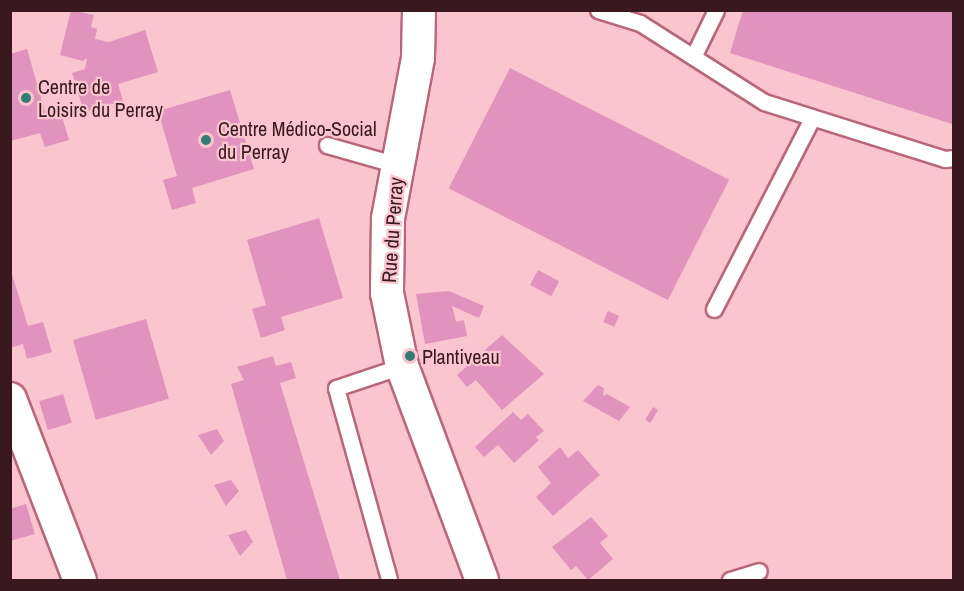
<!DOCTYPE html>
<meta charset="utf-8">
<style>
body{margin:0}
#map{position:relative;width:964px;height:591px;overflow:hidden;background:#fbc5cf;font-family:"Archivo Narrow",sans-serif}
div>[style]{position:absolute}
.building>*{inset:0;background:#df93bd;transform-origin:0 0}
.roads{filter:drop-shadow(2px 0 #b8677a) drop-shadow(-2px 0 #b8677a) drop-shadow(0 2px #b8677a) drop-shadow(0 -2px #b8677a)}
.lane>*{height:15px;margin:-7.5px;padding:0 7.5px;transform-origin:7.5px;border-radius:7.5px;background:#fff}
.street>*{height:32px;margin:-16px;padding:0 16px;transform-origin:16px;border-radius:16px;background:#fff}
.dots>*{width:16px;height:16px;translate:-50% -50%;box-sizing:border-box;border:3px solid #fbc5cf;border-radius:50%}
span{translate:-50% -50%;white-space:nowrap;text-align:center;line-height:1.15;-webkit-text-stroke:4.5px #fbc5cf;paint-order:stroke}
.poi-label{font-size:20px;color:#391820}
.left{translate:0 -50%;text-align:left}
.street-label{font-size:20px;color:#391820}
.frame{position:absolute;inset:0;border:12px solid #391820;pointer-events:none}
</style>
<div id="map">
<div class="building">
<div style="clip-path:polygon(71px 10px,94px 15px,91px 27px,97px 29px,95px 39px,109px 42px,145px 30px,158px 72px,118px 84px,123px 101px,84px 112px,72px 73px,85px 69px,87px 58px,83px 61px,60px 55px)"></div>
<div style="clip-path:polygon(743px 10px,954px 10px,952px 124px,730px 53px)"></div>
<div style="clip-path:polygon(27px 49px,46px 115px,60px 110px,69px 140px,45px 147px,40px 133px,10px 141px,10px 54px)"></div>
<div style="left:510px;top:68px;width:246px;height:135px;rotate:27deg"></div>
<div style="clip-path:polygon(230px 90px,254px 169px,192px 188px,196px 203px,172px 210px,163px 180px,177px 176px,158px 111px)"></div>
<div style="clip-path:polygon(319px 218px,343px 298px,281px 317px,285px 330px,261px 338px,252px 309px,266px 305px,247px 240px)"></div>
<div style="clip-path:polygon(10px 268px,28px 326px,43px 322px,52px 352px,27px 359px,23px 344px,10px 348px)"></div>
<div style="left:538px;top:270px;width:24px;height:17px;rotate:28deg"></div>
<div style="clip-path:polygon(449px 291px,484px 306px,479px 318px,452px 306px,456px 322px,464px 320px,467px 336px,425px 344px,416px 294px)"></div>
<div style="left:608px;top:311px;width:12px;height:12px;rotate:24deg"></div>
<div style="left:146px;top:319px;width:83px;height:76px;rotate:74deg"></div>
<div style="clip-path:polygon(502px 335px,544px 374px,502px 410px,476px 380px,467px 387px,457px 375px)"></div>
<div style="clip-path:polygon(273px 356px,276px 366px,291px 362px,296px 378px,280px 383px,340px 580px,287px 580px,231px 384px,244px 380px,237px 367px)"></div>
<div style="clip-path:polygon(598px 385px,604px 388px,603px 396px,607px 394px,630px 407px,619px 421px,583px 401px)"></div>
<div style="left:63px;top:394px;width:30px;height:25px;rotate:73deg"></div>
<div style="left:653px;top:407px;width:6px;height:15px;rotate:31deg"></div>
<div style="clip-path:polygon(513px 412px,521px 420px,528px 414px,544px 431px,536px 437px,539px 440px,514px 463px,498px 445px,484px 457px,475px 447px)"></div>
<div style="clip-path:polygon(217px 429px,224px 441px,211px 455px,198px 435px)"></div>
<div style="clip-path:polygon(560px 447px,568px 458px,578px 450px,600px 475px,553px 516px,536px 497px,551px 483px,538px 467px)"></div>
<div style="clip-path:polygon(231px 480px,239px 491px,226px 506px,214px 485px)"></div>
<div style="clip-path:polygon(26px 504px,35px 534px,10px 541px,10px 509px)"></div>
<div style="clip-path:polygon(591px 517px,608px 536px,600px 543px,613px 559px,588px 580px,576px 566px,571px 570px,552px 547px)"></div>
<div style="clip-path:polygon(246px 530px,253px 542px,240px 556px,228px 535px)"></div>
</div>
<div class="roads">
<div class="lane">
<div style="left:598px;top:10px;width:44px;rotate:17.2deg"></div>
<div style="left:640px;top:23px;width:147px;rotate:32.5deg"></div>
<div style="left:764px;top:102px;width:190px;rotate:17.5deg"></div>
<div style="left:945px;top:159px;width:9px;rotate:-6deg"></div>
<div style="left:694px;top:55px;width:50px;rotate:-63.9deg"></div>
<div style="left:327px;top:145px;width:73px;rotate:15.9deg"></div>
<div style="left:714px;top:309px;width:215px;rotate:-62.8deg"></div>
<div style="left:389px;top:579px;width:198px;rotate:-105.5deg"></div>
<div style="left:336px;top:388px;width:70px;rotate:-18.4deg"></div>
<div style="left:730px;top:580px;width:30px;rotate:-17deg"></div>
</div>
<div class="street">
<div style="left:419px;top:10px;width:48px;rotate:91.2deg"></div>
<div style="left:418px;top:58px;width:164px;rotate:100.6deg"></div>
<div style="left:388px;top:219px;width:74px;rotate:90.8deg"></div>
<div style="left:387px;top:293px;width:75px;rotate:78.4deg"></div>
<div style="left:402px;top:366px;width:228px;rotate:69.5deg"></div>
<div style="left:10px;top:399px;width:194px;rotate:68.9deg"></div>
</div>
</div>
<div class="dots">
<div style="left:26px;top:98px;background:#347b73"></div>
<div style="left:206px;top:140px;background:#347b73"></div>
<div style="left:410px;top:356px;background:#347b73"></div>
</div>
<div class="poi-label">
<span class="left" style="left:38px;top:98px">Centre de<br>Loisirs du Perray</span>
<span class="left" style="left:218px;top:140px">Centre Médico-Social<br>du Perray</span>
<span class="left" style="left:422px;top:356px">Plantiveau</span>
</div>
<div class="street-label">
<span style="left:392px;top:230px;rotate:-86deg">Rue du Perray</span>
</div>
<div class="frame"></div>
</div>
